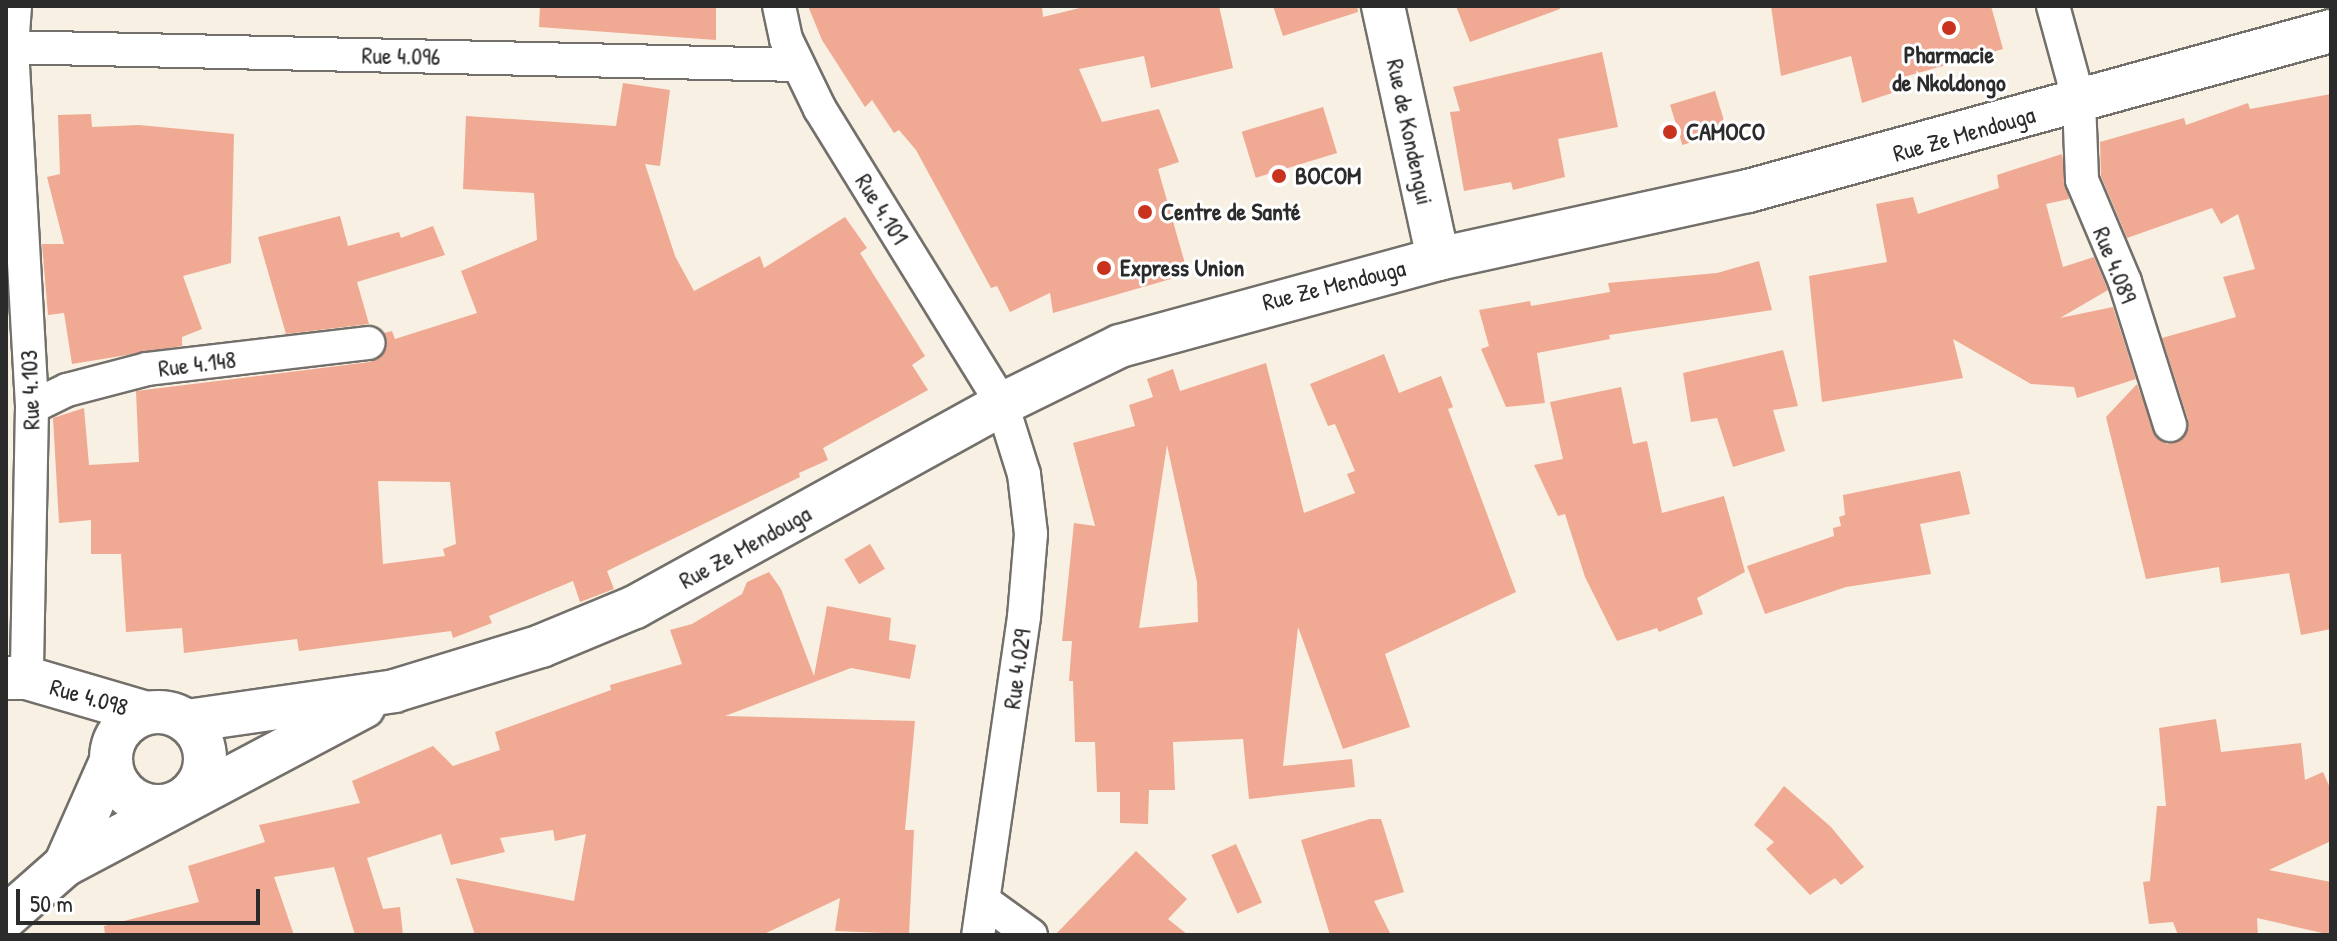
<!DOCTYPE html>
<meta charset="utf-8">
<style>
body{margin:0}
#map{position:relative;width:2337px;height:941px;overflow:hidden;background:#f8f0e2;font-family:"Patrick Hand",sans-serif}
div>[style]{position:absolute}
.building>*{inset:0;background:#f0a993;transform-origin:0 0}
.roads{filter:drop-shadow(2px 0 #73706b) drop-shadow(-2px 0 #73706b) drop-shadow(0 2px #73706b) drop-shadow(0 -2px #73706b)}
.minor>*{height:32px;margin:-16px;padding:0 16px;transform-origin:16px;border-radius:16px;background:#fff}
.major>*{height:42px;margin:-21px;padding:0 21px;transform-origin:21px;border-radius:21px;background:#fff}
.major>.ring{margin:-21px;padding:0;box-sizing:content-box;background:none;border:42px solid #fff;border-radius:50%}
.dots>*{width:22px;height:22px;translate:-50% -50%;box-sizing:border-box;border:4px solid #fff;border-radius:50%}
span{translate:-50% -50%;white-space:nowrap;text-align:center;line-height:1.15;-webkit-text-stroke:6px #fff;paint-order:stroke}
.poi-label{font-size:24px;color:#2b2b2b;font-weight:700}
.left{translate:0 -50%;text-align:left}
.street-label{font-size:24px;color:#2b2b2b}
.frame{position:absolute;inset:0;border:8px solid #2b2b2b;pointer-events:none}
.scale{position:absolute;left:16px;top:889px;width:244px;height:36px;box-sizing:border-box;border:4px solid #2b2b2b;border-top:0;padding-left:10px;font-size:24px;line-height:28px;white-space:nowrap;color:#2b2b2b;-webkit-text-stroke:6px #fff;paint-order:stroke}
</style>
<div id="map">
<div class="building">
<div style="clip-path:polygon(540px 6px,716px 6px,716px 40px,539px 27px)"></div>
<div style="clip-path:polygon(808px 6px,1042px 6px,1043px 17px,1088px 6px,1219px 6px,1233px 68px,1151px 88px,1144px 56px,1079px 69px,1102px 122px,1159px 109px,1179px 162px,1158px 169px,1188px 274px,1053px 313px,1050px 293px,1010px 312px,997px 286px,991px 288px,916px 150px,899px 130px,894px 133px,872px 100px,865px 107px,822px 40px)"></div>
<div style="clip-path:polygon(1273px 6px,1357px 6px,1358px 12px,1283px 36px)"></div>
<div style="clip-path:polygon(1456px 6px,1559px 6px,1560px 9px,1470px 42px)"></div>
<div style="clip-path:polygon(1771px 6px,1991px 6px,2003px 49px,1893px 80px,1895px 92px,1862px 103px,1851px 56px,1781px 76px)"></div>
<div style="clip-path:polygon(1602px 52px,1618px 127px,1558px 139px,1565px 177px,1513px 190px,1511px 182px,1464px 191px,1450px 112px,1460px 111px,1453px 87px)"></div>
<div style="clip-path:polygon(evenodd,623px 83px,670px 90px,660px 166px,645px 164px,675px 256px,694px 291px,760px 256px,764px 268px,845px 217px,867px 248px,860px 253px,925px 356px,912px 365px,928px 390px,823px 448px,828px 460px,799px 473px,800px 477px,607px 571px,614px 589px,580px 602px,573px 581px,489px 616px,492px 623px,453px 638px,451px 631px,299px 651px,297px 639px,184px 653px,182px 628px,126px 632px,121px 554px,91px 554px,91px 520px,59px 523px,53px 418px,84px 408px,89px 465px,139px 462px,136px 391px,370px 362px,385px 351px,384px 333px,392px 331px,395px 339px,477px 313px,461px 271px,537px 240px,534px 193px,463px 189px,466px 116px,616px 126px,623px 83px,378px 481px,450px 482px,456px 544px,443px 549px,445px 556px,383px 564px,378px 481px)"></div>
<div style="left:1715px;top:91px;width:42px;height:47px;rotate:73deg"></div>
<div style="clip-path:polygon(2331px 94px,2331px 629px,2301px 635px,2289px 573px,2221px 583px,2219px 567px,2146px 579px,2106px 417px,2137px 384px,2157px 438px,2167px 444px,2183px 438px,2188px 419px,2162px 338px,2236px 317px,2223px 277px,2255px 269px,2238px 214px,2221px 224px,2212px 208px,2127px 238px,2101px 176px,2100px 142px,2184px 118px,2186px 125px,2248px 103px,2250px 109px)"></div>
<div style="left:1323px;top:107px;width:48px;height:85px;rotate:73deg"></div>
<div style="clip-path:polygon(91px 114px,92px 127px,139px 125px,234px 134px,231px 263px,183px 276px,202px 329px,182px 337px,182px 346px,72px 364px,64px 313px,48px 315px,42px 244px,64px 244px,47px 177px,60px 174px,58px 115px)"></div>
<div style="clip-path:polygon(2062px 154px,2069px 199px,2046px 204px,2063px 267px,2094px 257px,2108px 290px,2060px 318px,2113px 307px,2136px 379px,2077px 398px,2074px 387px,2031px 384px,1953px 339px,1963px 378px,1822px 402px,1809px 276px,1887px 262px,1876px 204px,1913px 197px,1918px 214px,1999px 188px,1997px 175px)"></div>
<div style="clip-path:polygon(340px 216px,348px 246px,399px 232px,401px 238px,433px 226px,445px 255px,357px 282px,369px 324px,286px 334px,258px 237px)"></div>
<div style="clip-path:polygon(1759px 261px,1772px 310px,1609px 335px,1610px 339px,1537px 353px,1545px 403px,1506px 407px,1481px 349px,1489px 346px,1479px 310px,1530px 301px,1531px 306px,1610px 292px,1608px 283px,1717px 273px)"></div>
<div style="clip-path:polygon(1783px 350px,1798px 406px,1773px 410px,1785px 451px,1733px 467px,1717px 418px,1691px 422px,1683px 373px)"></div>
<div style="clip-path:polygon(evenodd,1384px 354px,1399px 393px,1441px 376px,1453px 407px,1448px 409px,1516px 592px,1385px 654px,1410px 727px,1343px 749px,1298px 627px,1283px 766px,1352px 759px,1355px 787px,1249px 799px,1243px 739px,1173px 742px,1175px 790px,1149px 790px,1148px 824px,1120px 823px,1120px 792px,1097px 792px,1095px 742px,1075px 742px,1073px 681px,1069px 681px,1072px 641px,1062px 641px,1074px 523px,1095px 526px,1073px 443px,1135px 426px,1129px 405px,1153px 397px,1147px 379px,1173px 369px,1180px 391px,1266px 363px,1304px 513px,1355px 493px,1347px 474px,1355px 471px,1335px 424px,1328px 426px,1310px 384px,1384px 354px,1167px 445px,1197px 582px,1198px 622px,1139px 628px,1167px 445px)"></div>
<div style="clip-path:polygon(1621px 387px,1633px 444px,1647px 441px,1662px 513px,1724px 496px,1745px 572px,1697px 598px,1703px 614px,1659px 632px,1657px 628px,1617px 641px,1585px 577px,1565px 514px,1558px 516px,1534px 465px,1563px 459px,1550px 402px)"></div>
<div style="clip-path:polygon(1960px 471px,1970px 514px,1920px 524px,1931px 574px,1846px 587px,1765px 614px,1747px 566px,1834px 536px,1833px 528px,1841px 526px,1839px 517px,1845px 515px,1843px 495px)"></div>
<div style="left:870px;top:544px;width:29px;height:30px;rotate:59deg"></div>
<div style="clip-path:polygon(769px 572px,781px 589px,814px 676px,827px 606px,891px 618px,889px 640px,916px 645px,910px 679px,851px 668px,725px 716px,915px 721px,905px 830px,914px 830px,909px 934px,835px 931px,840px 898px,762px 935px,475px 935px,456px 878px,574px 901px,586px 834px,555px 841px,553px 830px,500px 838px,505px 852px,451px 865px,441px 834px,367px 858px,383px 909px,400px 907px,403px 935px,355px 935px,334px 867px,274px 877px,294px 935px,105px 935px,104px 926px,199px 902px,188px 866px,265px 842px,259px 825px,360px 803px,352px 781px,433px 746px,453px 766px,500px 750px,495px 732px,611px 690px,610px 685px,682px 664px,670px 630px,692px 624px,742px 594px,747px 582px)"></div>
<div style="clip-path:polygon(2216px 719px,2221px 752px,2301px 743px,2305px 780px,2323px 772px,2331px 790px,2331px 841px,2269px 870px,2331px 882px,2331px 935px,2257px 918px,2258px 935px,2178px 935px,2173px 922px,2149px 924px,2143px 882px,2150px 881px,2157px 806px,2166px 806px,2159px 728px)"></div>
<div style="clip-path:polygon(1784px 786px,1831px 827px,1864px 867px,1841px 885px,1835px 878px,1810px 895px,1766px 849px,1774px 842px,1754px 825px)"></div>
<div style="clip-path:polygon(1370px 819px,1381px 819px,1404px 892px,1374px 901px,1391px 935px,1330px 935px,1301px 840px)"></div>
<div style="left:1236px;top:844px;width:64px;height:27px;rotate:66deg"></div>
<div style="clip-path:polygon(1136px 851px,1187px 899px,1168px 919px,1188px 935px,1055px 935px)"></div>
</div>
<div class="roads">
<div class="minor">
<div style="left:15px;top:6px;width:42px;rotate:94.1deg"></div>
<div style="left:12px;top:48px;width:360px;rotate:86.8deg"></div>
<div style="left:32px;top:407px;width:271px;rotate:91.1deg"></div>
<div style="left:779px;top:6px;width:34px;rotate:78deg"></div>
<div style="left:786px;top:39px;width:78px;rotate:64.1deg"></div>
<div style="left:820px;top:109px;width:347px;rotate:58.3deg"></div>
<div style="left:1002px;top:404px;width:73px;rotate:72.6deg"></div>
<div style="left:1024px;top:474px;width:60px;rotate:83.3deg"></div>
<div style="left:1031px;top:534px;width:83px;rotate:94.8deg"></div>
<div style="left:1024px;top:617px;width:321px;rotate:98.2deg"></div>
<div style="left:2053px;top:6px;width:98px;rotate:74.7deg"></div>
<div style="left:2079px;top:101px;width:79px;rotate:87.8deg"></div>
<div style="left:2082px;top:180px;width:111px;rotate:67.1deg"></div>
<div style="left:2125px;top:282px;width:150px;rotate:72.5deg"></div>
<div style="left:6px;top:47px;width:791px;rotate:1.3deg"></div>
<div style="left:32px;top:407px;width:39px;rotate:-26deg"></div>
<div style="left:67px;top:390px;width:83px;rotate:-14.7deg"></div>
<div style="left:147px;top:369px;width:223px;rotate:-6.7deg"></div>
<div style="left:984px;top:901px;width:58px;rotate:35.9deg"></div>
</div>
<div class="major">
<div style="left:1383px;top:6px;width:259px;rotate:77.7deg"></div>
<div style="left:6px;top:678px;width:21px"></div>
<div style="left:27px;top:678px;width:125px;rotate:16.3deg"></div>
<div class="ring" style="left:111px;top:712px;width:52px;height:52px"></div>
<div style="left:187px;top:721px;width:209px;rotate:-8.2deg"></div>
<div style="left:394px;top:691px;width:154px;rotate:-17deg"></div>
<div style="left:541px;top:646px;width:102px;rotate:-22.5deg"></div>
<div style="left:635px;top:607px;width:419px;rotate:-28.9deg"></div>
<div style="left:1002px;top:404px;width:131px;rotate:-26.2deg"></div>
<div style="left:1120px;top:346px;width:330px;rotate:-15.3deg"></div>
<div style="left:1438px;top:259px;width:317px;rotate:-12.4deg"></div>
<div style="left:1748px;top:191px;width:605px;rotate:-15.35deg"></div>
<div style="left:65px;top:865px;width:114px;rotate:-66.1deg"></div>
<div style="left:6px;top:917px;width:79px;rotate:-41.4deg"></div>
<div style="left:65px;top:865px;width:338px;rotate:-27.9deg"></div>
</div>
</div>
<div class="dots">
<div style="left:1949px;top:28px;background:#c8321e"></div>
<div style="left:1670px;top:132px;background:#c8321e"></div>
<div style="left:1279px;top:176px;background:#c8321e"></div>
<div style="left:1145px;top:212px;background:#c8321e"></div>
<div style="left:1104px;top:268px;background:#c8321e"></div>
</div>
<div class="poi-label">
<span style="left:1949px;top:69px">Pharmacie<br>de Nkoldongo</span>
<span class="left" style="left:1686px;top:132px">CAMOCO</span>
<span class="left" style="left:1295px;top:176px">BOCOM</span>
<span class="left" style="left:1161px;top:212px">Centre de Santé</span>
<span class="left" style="left:1120px;top:268px">Express Union</span>
</div>
<div class="street-label">
<span style="left:401px;top:56px;rotate:1deg">Rue 4.096</span>
<span style="left:1410px;top:132px;rotate:78deg">Rue de Kondengui</span>
<span style="left:1964px;top:134px;rotate:-16deg">Rue Ze Mendouga</span>
<span style="left:882px;top:209px;rotate:58deg">Rue 4.101</span>
<span style="left:2115px;top:265px;rotate:68deg">Rue 4.089</span>
<span style="left:1334px;top:285px;rotate:-14deg">Rue Ze Mendouga</span>
<span style="left:197px;top:364px;rotate:-7deg">Rue 4.148</span>
<span style="left:30px;top:390px;rotate:-92deg">Rue 4.103</span>
<span style="left:745px;top:547px;rotate:-29deg">Rue Ze Mendouga</span>
<span style="left:1017px;top:669px;rotate:-82deg">Rue 4.029</span>
<span style="left:89px;top:697px;rotate:16deg">Rue 4.098</span>
</div>
<div class="frame"></div>
<div class="scale">50 m</div>
</div>
